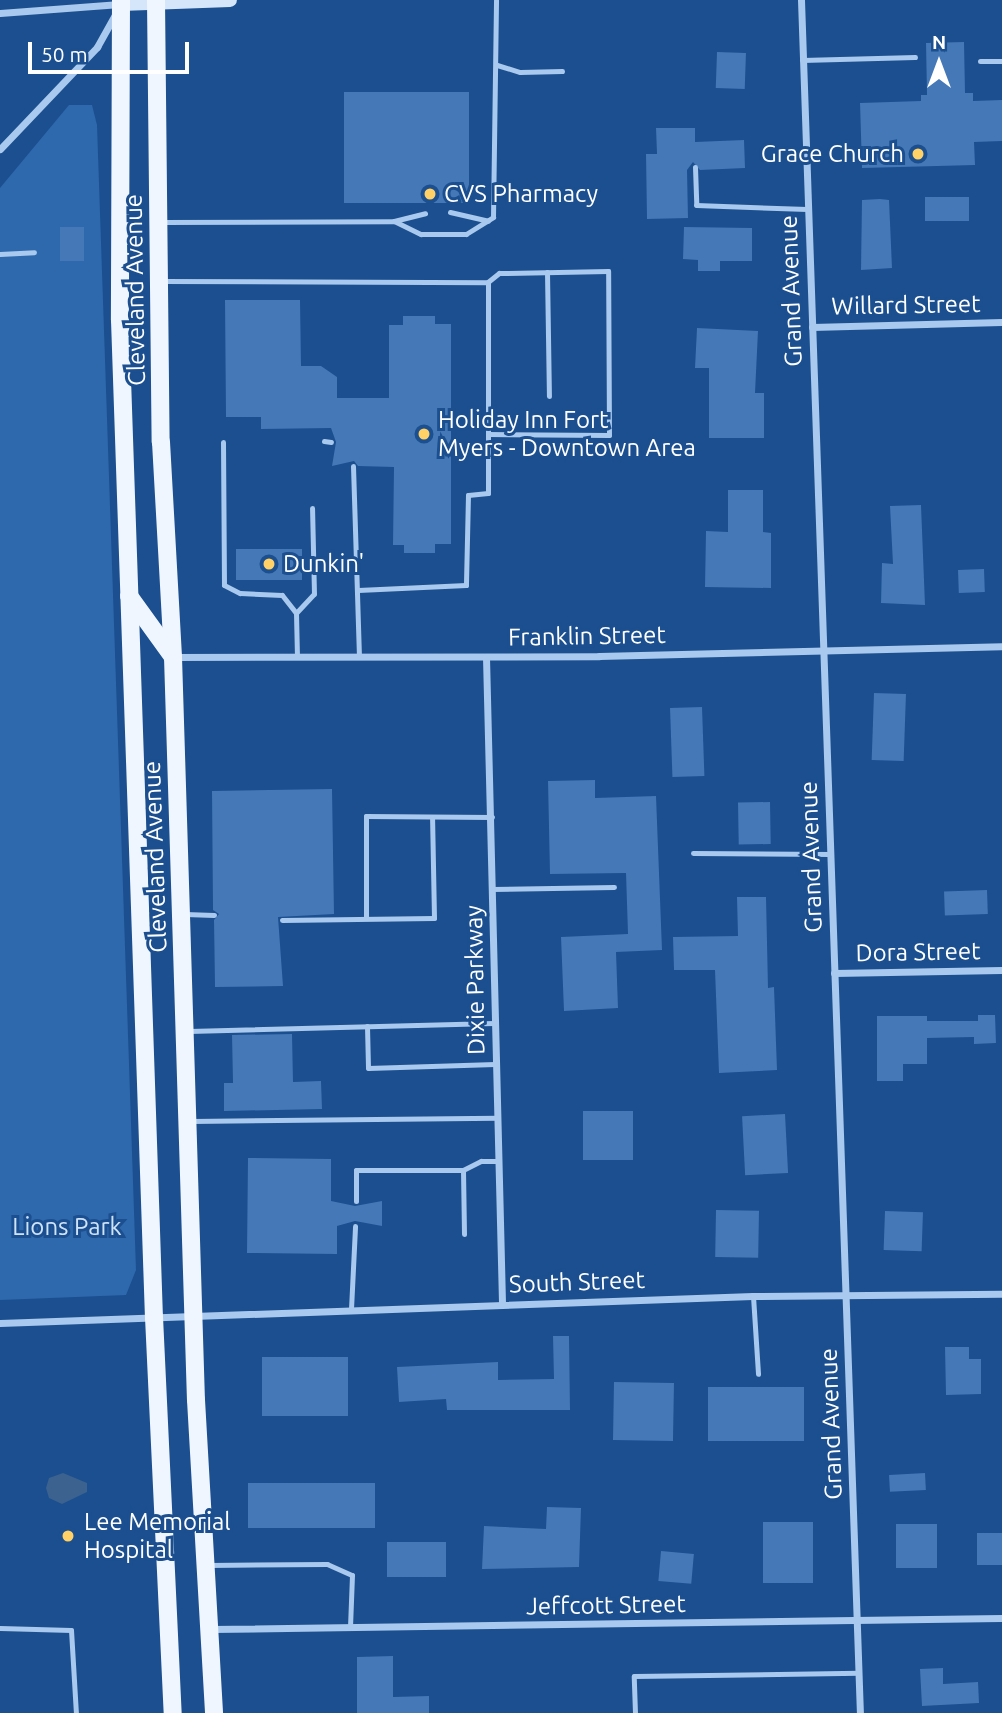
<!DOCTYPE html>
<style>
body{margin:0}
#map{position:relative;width:1002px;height:1713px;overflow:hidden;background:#1b4f8f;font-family:Ubuntu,sans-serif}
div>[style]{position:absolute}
.green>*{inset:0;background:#2e69ad}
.water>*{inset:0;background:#3c6290}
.building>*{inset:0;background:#4478b7;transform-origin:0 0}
.lane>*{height:5px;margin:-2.5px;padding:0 2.5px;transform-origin:2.5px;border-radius:2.5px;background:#a9c9ee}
.street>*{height:7px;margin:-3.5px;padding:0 3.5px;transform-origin:3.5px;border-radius:3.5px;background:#a9c9ee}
.secondary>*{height:14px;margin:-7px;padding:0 7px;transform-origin:7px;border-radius:7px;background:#d6e6fa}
.primary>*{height:18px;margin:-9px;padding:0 9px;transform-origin:9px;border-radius:9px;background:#f0f6ff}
.dots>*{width:19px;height:19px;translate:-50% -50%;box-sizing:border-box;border:4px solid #1b4f8f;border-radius:50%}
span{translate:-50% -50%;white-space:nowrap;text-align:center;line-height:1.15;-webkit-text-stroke:6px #1b4f8f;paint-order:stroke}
.poi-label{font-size:24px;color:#fff}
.right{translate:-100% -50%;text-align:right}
.left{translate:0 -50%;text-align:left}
.street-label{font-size:24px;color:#fff}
.park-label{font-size:24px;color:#cfe3fa}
.north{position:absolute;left:904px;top:28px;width:70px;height:70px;-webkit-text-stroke:5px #1b4f8f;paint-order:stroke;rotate:0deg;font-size:19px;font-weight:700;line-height:28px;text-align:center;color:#fff}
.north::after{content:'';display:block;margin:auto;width:24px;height:32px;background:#fff;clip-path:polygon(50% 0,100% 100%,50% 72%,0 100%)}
.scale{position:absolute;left:28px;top:42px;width:161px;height:32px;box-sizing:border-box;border:4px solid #fff;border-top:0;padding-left:9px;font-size:21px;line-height:24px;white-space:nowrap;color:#fff;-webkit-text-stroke:5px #1b4f8f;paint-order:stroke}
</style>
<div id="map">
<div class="green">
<div style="clip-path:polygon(69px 105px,92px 105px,97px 125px,136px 1270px,126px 1295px,0 1300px,0 188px)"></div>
</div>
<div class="water">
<div style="clip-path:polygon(63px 1473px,87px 1483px,87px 1492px,62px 1504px,49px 1498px,46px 1488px,49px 1478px)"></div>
</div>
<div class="building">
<div style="clip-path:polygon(964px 42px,965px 93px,973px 93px,973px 101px,1002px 100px,1002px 141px,974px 142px,975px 165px,862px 168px,860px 103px,921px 101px,921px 95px,927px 95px,926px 43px)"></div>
<div style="left:717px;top:52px;width:29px;height:36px;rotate:2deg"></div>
<div style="left:344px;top:92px;width:125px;height:111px"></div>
<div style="clip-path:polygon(656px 128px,695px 128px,695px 142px,744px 140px,745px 168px,700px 170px,693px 162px,687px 170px,688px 218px,647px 219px,646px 154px,657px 154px)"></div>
<div style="left:969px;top:197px;width:24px;height:44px;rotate:90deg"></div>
<div style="clip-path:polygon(880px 199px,889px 200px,892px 268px,861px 270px,862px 200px)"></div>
<div style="left:84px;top:227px;width:34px;height:24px;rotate:90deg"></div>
<div style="clip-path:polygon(684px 227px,752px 228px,752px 261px,720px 261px,720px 271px,698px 271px,698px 260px,683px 259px)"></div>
<div style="clip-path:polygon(225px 300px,300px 300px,301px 366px,321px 366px,337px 377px,337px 398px,389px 398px,389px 325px,403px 325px,403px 316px,435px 316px,435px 324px,451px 324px,451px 544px,435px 544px,435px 553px,404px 553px,404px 545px,393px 545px,394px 467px,358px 466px,354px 461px,332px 466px,336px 442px,331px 428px,261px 429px,261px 417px,226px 417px)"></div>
<div style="clip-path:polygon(697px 328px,758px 331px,755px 393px,764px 393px,764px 438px,709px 438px,709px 368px,695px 368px)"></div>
<div style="clip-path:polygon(728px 490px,763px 490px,763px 532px,771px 533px,771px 588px,705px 587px,706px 531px,728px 532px)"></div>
<div style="clip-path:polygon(921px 505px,925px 605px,881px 603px,882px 563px,893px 564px,890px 506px)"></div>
<div style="left:236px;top:549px;width:66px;height:31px"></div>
<div style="left:984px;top:569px;width:23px;height:26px;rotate:88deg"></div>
<div style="left:874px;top:693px;width:32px;height:67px;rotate:2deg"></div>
<div style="left:702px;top:707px;width:69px;height:32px;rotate:88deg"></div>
<div style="clip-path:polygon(595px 780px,595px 798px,656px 796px,662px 950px,616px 952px,618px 1008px,564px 1011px,561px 937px,628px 934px,626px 873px,550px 874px,548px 781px)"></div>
<div style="clip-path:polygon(332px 789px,334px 914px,278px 917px,283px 986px,215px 987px,214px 920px,219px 914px,213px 910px,212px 791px)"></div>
<div style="left:770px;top:802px;width:42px;height:32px;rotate:89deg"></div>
<div style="left:987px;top:890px;width:24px;height:43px;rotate:88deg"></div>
<div style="clip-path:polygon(737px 897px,766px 897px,768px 988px,774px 987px,777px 1070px,719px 1073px,715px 970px,674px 970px,673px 937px,738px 936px)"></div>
<div style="clip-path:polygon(978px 1015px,995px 1015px,996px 1043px,974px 1044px,974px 1037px,927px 1038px,927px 1064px,903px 1064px,903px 1081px,877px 1081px,877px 1016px,927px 1016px,927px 1021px,978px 1021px)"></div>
<div style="clip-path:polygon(292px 1034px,293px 1082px,321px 1081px,322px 1109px,224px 1111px,224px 1083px,233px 1083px,232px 1035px)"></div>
<div style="left:583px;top:1111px;width:50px;height:49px"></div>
<div style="left:785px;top:1114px;width:59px;height:43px;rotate:87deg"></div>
<div style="clip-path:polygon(248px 1158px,331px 1159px,331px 1201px,355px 1206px,382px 1201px,382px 1226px,355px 1221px,337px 1226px,337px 1254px,247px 1253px)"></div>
<div style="left:716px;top:1210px;width:43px;height:47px;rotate:1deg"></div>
<div style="left:885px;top:1211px;width:38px;height:39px;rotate:2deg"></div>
<div style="clip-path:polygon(553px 1336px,569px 1336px,570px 1410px,447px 1410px,446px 1399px,399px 1402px,397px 1367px,498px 1362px,498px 1380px,554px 1379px)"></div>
<div style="clip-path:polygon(945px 1347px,969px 1347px,969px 1359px,981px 1359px,981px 1394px,946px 1395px)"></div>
<div style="left:262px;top:1357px;width:86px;height:59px"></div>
<div style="left:614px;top:1382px;width:60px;height:58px;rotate:1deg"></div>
<div style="left:708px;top:1387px;width:96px;height:54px"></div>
<div style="left:925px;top:1473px;width:17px;height:36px;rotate:87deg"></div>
<div style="left:248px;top:1483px;width:127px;height:45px"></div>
<div style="clip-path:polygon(547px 1507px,581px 1508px,579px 1567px,482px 1569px,484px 1526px,546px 1529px)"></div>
<div style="left:763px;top:1522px;width:50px;height:61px"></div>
<div style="left:896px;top:1524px;width:41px;height:44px"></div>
<div style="left:977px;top:1533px;width:25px;height:32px"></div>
<div style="left:387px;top:1542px;width:59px;height:35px"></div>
<div style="left:661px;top:1551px;width:33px;height:30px;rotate:5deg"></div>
<div style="clip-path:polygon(393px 1656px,393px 1697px,429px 1696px,429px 1713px,357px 1713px,357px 1657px)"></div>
<div style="clip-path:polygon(943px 1668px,943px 1684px,978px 1682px,979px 1703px,922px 1706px,920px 1669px)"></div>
</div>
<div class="lane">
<div style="left:802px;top:60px;width:113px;rotate:-1.5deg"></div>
<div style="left:980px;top:61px;width:22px"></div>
<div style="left:497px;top:65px;width:24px;rotate:17deg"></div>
<div style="left:520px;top:72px;width:42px;rotate:-1.4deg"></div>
<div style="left:695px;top:167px;width:38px;rotate:88deg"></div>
<div style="left:696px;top:205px;width:111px;rotate:2.1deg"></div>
<div style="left:450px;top:212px;width:39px;rotate:13deg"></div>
<div style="left:394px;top:221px;width:30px;rotate:26deg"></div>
<div style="left:421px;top:234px;width:45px"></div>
<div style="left:466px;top:234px;width:32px;rotate:-32deg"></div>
<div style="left:493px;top:217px;width:217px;rotate:-89.2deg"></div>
<div style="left:162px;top:222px;width:232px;rotate:-0.2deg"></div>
<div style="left:394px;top:221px;width:32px;rotate:-14deg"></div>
<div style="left:0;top:254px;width:34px;rotate:-3deg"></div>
<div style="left:547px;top:272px;width:124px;rotate:89.1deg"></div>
<div style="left:161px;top:281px;width:327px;rotate:0.2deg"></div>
<div style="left:488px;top:282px;width:211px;rotate:90deg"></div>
<div style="left:488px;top:493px;width:20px;rotate:174deg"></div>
<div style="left:468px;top:495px;width:90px;rotate:91.3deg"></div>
<div style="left:466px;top:585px;width:108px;rotate:177.3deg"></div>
<div style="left:488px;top:434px;width:121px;rotate:0.5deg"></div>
<div style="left:609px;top:435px;width:164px;rotate:-90.3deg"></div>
<div style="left:608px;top:271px;width:109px;rotate:178.9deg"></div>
<div style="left:499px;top:273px;width:14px;rotate:141deg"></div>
<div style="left:324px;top:441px;width:7px;rotate:8deg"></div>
<div style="left:223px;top:442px;width:143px;rotate:89.6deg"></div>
<div style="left:224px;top:585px;width:18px;rotate:27deg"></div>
<div style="left:240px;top:593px;width:42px;rotate:2.7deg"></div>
<div style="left:282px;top:595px;width:23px;rotate:52deg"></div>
<div style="left:296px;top:613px;width:44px;rotate:88.7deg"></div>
<div style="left:353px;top:466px;width:190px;rotate:88.2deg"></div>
<div style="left:296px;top:613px;width:26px;rotate:-47deg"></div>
<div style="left:314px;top:594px;width:86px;rotate:-91.3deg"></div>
<div style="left:693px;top:853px;width:137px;rotate:0.4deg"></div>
<div style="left:492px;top:889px;width:122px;rotate:-0.9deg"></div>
<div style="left:185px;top:914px;width:29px;rotate:2deg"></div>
<div style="left:366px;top:918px;width:102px;rotate:-90deg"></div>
<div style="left:366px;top:816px;width:126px;rotate:0.5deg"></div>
<div style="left:282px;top:920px;width:152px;rotate:-0.8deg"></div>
<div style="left:434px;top:918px;width:101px;rotate:-91.1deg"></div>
<div style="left:367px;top:1026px;width:42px;rotate:88.6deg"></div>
<div style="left:368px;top:1068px;width:127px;rotate:-1.8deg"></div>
<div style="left:189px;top:1031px;width:305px;rotate:-1.5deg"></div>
<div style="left:191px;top:1121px;width:306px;rotate:-0.6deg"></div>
<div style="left:463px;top:1170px;width:64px;rotate:89.1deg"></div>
<div style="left:356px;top:1201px;width:31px;rotate:-90deg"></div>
<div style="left:356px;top:1170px;width:107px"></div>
<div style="left:463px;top:1170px;width:20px;rotate:-27deg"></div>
<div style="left:481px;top:1161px;width:18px"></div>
<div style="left:753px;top:1296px;width:78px;rotate:86.3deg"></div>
<div style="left:351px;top:1309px;width:83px;rotate:-87.2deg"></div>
<div style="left:208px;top:1565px;width:119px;rotate:-0.5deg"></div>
<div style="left:327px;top:1564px;width:27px;rotate:24deg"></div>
<div style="left:352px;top:1575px;width:52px;rotate:92.2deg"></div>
<div style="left:0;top:1628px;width:71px;rotate:1.6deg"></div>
<div style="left:71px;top:1630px;width:83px;rotate:86.6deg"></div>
<div style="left:635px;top:1713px;width:37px;rotate:-92deg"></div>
<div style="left:634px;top:1676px;width:225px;rotate:-0.8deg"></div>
</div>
<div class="street">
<div style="left:801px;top:0;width:1714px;rotate:88.03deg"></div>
<div style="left:0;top:13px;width:120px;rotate:-4.3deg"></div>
<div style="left:0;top:149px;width:141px;rotate:-46.4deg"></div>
<div style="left:97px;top:47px;width:41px;rotate:-60.9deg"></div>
<div style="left:812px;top:327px;width:190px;rotate:-1.5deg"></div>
<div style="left:174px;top:657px;width:425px;rotate:-0.1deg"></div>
<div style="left:599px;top:656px;width:403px;rotate:-1.4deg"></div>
<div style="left:486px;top:657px;width:646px;rotate:88.58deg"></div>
<div style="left:834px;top:973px;width:168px;rotate:-1deg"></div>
<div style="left:0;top:1323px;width:753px;rotate:-2.05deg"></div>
<div style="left:753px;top:1296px;width:249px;rotate:-0.5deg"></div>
<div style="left:211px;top:1629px;width:791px;rotate:-0.8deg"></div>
</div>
<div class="secondary">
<div style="left:121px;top:4px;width:109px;rotate:-2.1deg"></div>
</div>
<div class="primary">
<div style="left:121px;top:0;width:320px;rotate:90.2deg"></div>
<div style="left:120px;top:320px;width:998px;rotate:88.05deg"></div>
<div style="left:154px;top:1317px;width:396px;rotate:87.3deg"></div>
<div style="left:156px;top:0;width:442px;rotate:89.4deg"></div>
<div style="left:161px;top:442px;width:215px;rotate:86.8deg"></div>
<div style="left:173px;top:657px;width:743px;rotate:88.23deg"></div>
<div style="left:196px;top:1400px;width:314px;rotate:86.7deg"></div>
<div style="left:129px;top:596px;width:75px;rotate:54.2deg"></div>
</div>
<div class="dots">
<div style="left:918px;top:154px;background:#ffd166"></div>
<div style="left:430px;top:194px;background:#ffd166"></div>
<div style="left:424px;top:434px;background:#ffd166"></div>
<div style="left:269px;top:564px;background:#ffd166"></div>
<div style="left:68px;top:1536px;background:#ffd166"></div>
</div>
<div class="poi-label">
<span class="right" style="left:904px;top:154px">Grace Church</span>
<span class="left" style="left:444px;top:194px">CVS Pharmacy</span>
<span class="left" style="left:438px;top:434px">Holiday Inn Fort<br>Myers - Downtown Area</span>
<span class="left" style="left:283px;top:564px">Dunkin'</span>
<span class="left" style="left:84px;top:1536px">Lee Memorial<br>Hospital</span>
</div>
<div class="street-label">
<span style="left:135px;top:290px;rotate:-91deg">Cleveland Avenue</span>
<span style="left:791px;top:291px;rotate:-92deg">Grand Avenue</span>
<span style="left:906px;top:305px;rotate:-1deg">Willard Street</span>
<span style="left:587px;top:636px;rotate:-1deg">Franklin Street</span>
<span style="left:155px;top:857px;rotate:-92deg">Cleveland Avenue</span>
<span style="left:811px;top:857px;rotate:-92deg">Grand Avenue</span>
<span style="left:918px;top:952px;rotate:-1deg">Dora Street</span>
<span style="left:475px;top:980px;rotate:-91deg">Dixie Parkway</span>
<span style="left:577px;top:1282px;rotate:-2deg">South Street</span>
<span style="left:831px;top:1424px;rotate:-92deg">Grand Avenue</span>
<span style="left:606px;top:1605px;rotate:-1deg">Jeffcott Street</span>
</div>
<div class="park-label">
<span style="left:67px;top:1227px">Lions Park</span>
</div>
<div class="north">N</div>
<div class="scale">50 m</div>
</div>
